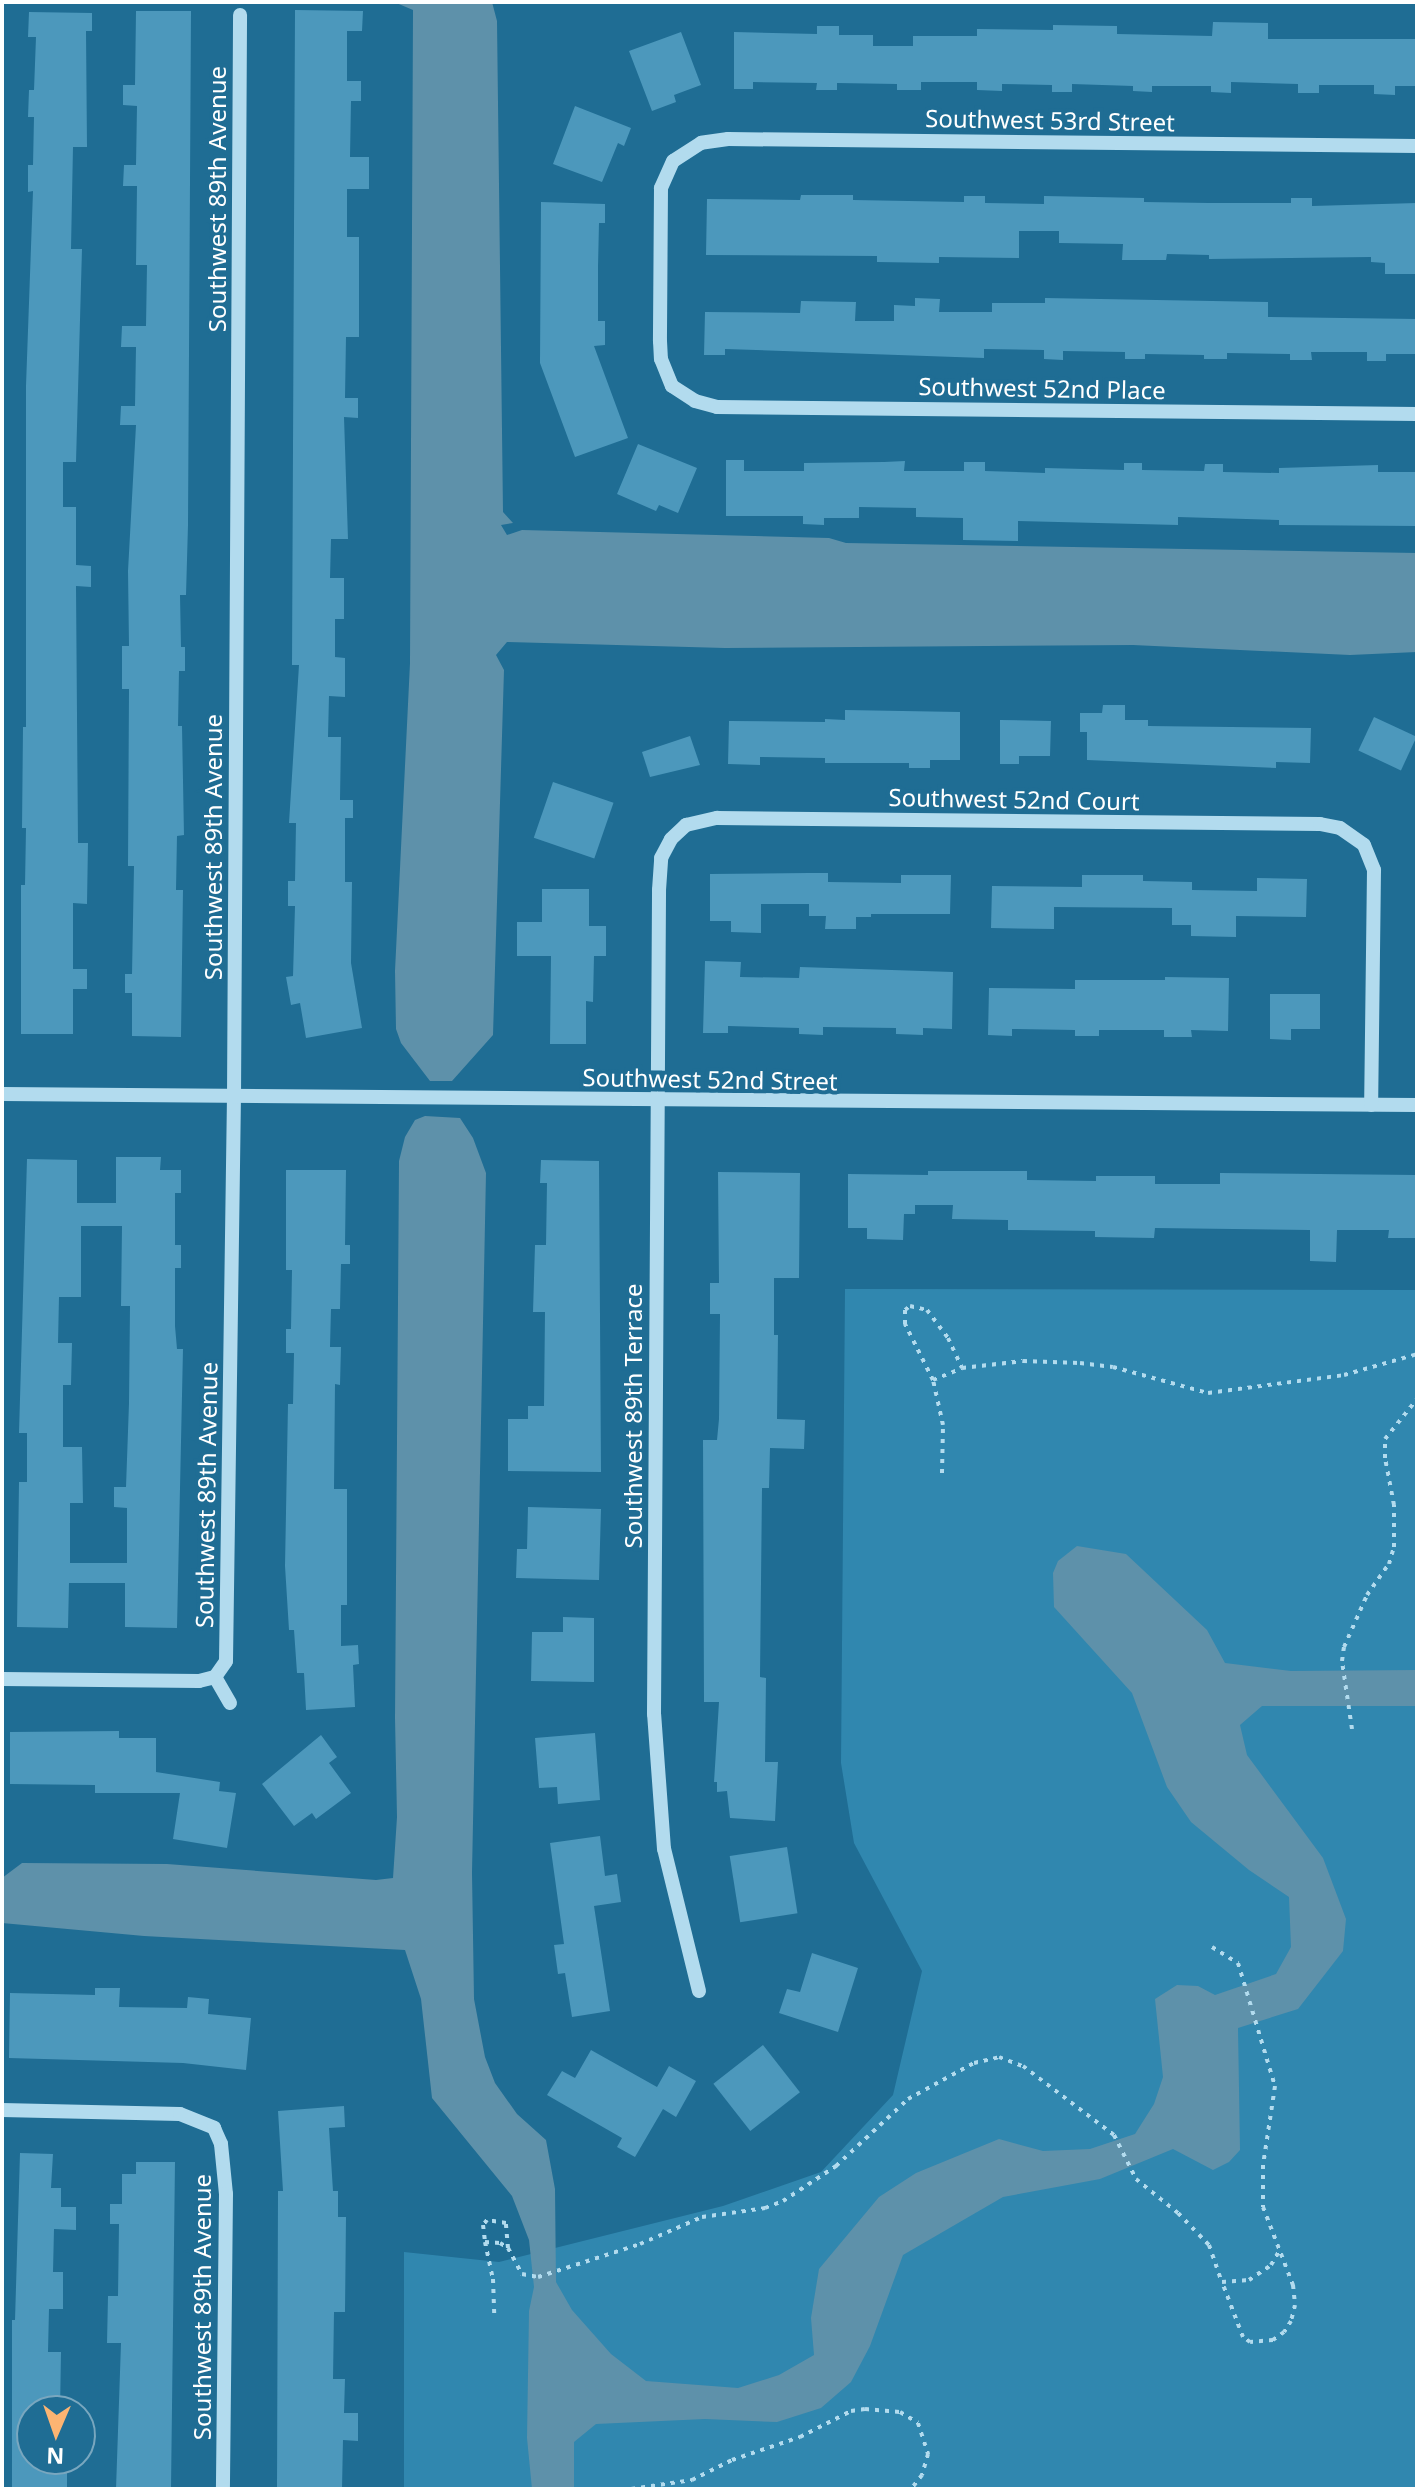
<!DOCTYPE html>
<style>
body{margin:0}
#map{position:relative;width:1419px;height:2491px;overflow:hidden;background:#1f6d94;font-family:"Noto Sans",sans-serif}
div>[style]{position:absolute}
.green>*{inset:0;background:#3087af}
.water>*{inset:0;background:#5e91aa}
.building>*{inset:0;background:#4c98bc;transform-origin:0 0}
.path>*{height:4px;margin-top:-2px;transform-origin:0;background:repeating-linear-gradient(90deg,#b2dbee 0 4px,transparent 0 10px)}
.minor>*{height:14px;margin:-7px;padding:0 7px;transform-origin:7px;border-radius:7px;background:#b2dbee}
span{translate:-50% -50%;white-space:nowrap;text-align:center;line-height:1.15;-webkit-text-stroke:8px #1f6d94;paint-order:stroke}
.street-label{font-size:24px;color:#fff}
.frame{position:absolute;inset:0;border:4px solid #fff;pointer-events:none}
.north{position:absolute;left:16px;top:2395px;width:80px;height:80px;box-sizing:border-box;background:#1f6d94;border:2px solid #79a7bf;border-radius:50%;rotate:182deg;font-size:22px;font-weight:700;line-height:32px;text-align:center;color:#fff}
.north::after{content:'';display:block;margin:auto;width:28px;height:36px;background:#fcb472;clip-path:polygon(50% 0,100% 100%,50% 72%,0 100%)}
</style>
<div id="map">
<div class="green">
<div style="clip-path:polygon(845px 1289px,1417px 1290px,1417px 2489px,404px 2489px,404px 2252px,499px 2262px,723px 2206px,821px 2172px,893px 2095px,922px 1971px,854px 1843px,841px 1763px)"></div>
</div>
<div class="water">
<div style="clip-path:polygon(394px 2px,492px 2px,497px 21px,503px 512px,513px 523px,501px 525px,507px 535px,522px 530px,829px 538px,846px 543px,1417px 553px,1417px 652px,1350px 655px,1133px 645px,725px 648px,507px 642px,496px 655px,504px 670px,493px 1035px,452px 1081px,430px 1081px,401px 1043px,396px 1029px,395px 971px,410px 663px,413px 10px)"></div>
<div style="clip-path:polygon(425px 1116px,460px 1118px,473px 1138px,486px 1173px,472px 1873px,474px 1999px,485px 2057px,495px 2083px,517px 2114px,546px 2140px,555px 2189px,556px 2282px,572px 2310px,611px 2354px,646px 2381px,738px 2388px,779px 2375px,814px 2355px,811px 2318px,819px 2269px,879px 2197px,916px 2173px,999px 2139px,1043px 2151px,1090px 2149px,1135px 2134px,1154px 2104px,1163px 2077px,1155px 1999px,1177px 1985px,1198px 1986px,1215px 1995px,1276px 1974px,1291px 1947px,1289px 1897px,1249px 1870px,1191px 1822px,1167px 1787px,1132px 1693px,1054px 1607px,1053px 1573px,1058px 1561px,1077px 1546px,1126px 1554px,1207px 1630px,1225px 1663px,1291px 1671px,1417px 1670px,1417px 1706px,1262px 1706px,1240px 1725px,1247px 1755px,1323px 1858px,1346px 1919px,1343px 1951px,1298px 2009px,1238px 2028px,1240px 2150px,1229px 2162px,1213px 2170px,1173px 2149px,1100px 2179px,1003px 2197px,903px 2255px,870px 2346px,851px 2382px,821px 2408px,777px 2422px,705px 2419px,596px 2424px,574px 2442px,574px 2489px,532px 2489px,527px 2438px,529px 2311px,534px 2287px,529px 2240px,512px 2196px,432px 2098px,421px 1999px,405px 1950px,144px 1936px,2px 1923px,2px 1878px,22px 1863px,167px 1864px,376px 1880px,393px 1878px,397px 1817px,395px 1718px,399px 1161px,405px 1137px,415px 1120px)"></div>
</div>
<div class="building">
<div style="clip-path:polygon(295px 10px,363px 11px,362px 31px,347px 31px,347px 81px,361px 81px,361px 101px,351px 101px,350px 157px,369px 157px,369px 189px,347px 189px,347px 237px,359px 237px,359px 337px,346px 337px,345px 398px,358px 398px,358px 418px,344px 417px,348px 539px,331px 539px,330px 578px,344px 578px,344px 619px,335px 619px,335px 657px,345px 658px,345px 697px,329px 696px,328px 737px,341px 737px,340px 800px,353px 800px,353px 818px,345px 818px,345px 882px,352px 882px,351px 963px,362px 1028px,306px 1038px,300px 1003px,291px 1005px,286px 977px,293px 976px,295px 906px,288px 906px,288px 881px,295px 881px,296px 823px,289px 823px,299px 665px,292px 665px)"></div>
<div style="clip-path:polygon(136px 11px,191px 11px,188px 525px,186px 595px,180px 595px,181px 647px,185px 647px,185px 671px,179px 671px,178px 726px,182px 726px,184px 835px,177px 836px,176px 890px,183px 890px,181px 1037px,132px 1036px,132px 993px,125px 993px,125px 974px,132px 974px,134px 866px,128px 866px,129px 689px,122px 689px,122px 646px,129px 646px,128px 571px,136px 425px,120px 425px,121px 406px,135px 406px,136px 347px,121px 347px,122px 326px,146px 326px,147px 265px,136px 265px,137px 186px,123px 186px,124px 165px,136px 165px,137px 106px,123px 105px,123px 85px,135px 85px)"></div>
<div style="clip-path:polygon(29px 12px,92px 13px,92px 31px,86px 31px,87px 147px,73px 147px,71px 249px,82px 249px,76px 462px,63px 462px,63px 507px,76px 507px,76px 565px,91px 566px,91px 587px,76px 586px,78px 843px,88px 843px,87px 904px,73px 903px,73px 969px,87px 969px,87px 989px,73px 989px,73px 1034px,21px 1034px,21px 885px,25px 885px,26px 828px,22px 828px,23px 727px,26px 727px,26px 386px,33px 191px,28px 192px,28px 165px,33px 165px,34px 117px,28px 117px,29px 90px,34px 90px,36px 37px,28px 37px)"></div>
<div style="clip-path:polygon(1213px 22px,1268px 23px,1268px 39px,1417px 39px,1417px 86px,1395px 86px,1395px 95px,1374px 94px,1374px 85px,1319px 85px,1319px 93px,1298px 93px,1298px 84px,1231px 82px,1231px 93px,1211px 92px,1211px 86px,1152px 86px,1152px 92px,1133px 91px,1133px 86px,1072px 84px,1072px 92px,1052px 92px,1052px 85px,1002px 84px,1002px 91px,977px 90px,977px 82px,921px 82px,921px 90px,897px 90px,897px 84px,837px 83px,837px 90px,816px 90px,817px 83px,753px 82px,753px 89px,734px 89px,734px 32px,817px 34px,817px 26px,839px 26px,839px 35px,873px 35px,873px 46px,913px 46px,913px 36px,977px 36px,977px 29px,1053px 30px,1053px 25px,1117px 26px,1117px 34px,1212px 36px)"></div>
<div style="clip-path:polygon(681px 32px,701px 85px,674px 95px,676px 102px,652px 111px,629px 51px)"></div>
<div style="clip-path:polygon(575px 106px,631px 128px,624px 146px,618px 143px,602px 182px,553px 164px)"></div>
<div style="clip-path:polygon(801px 195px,853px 195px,853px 200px,964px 202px,964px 196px,985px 196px,985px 203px,1044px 204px,1044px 196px,1144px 198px,1144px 202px,1209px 203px,1291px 203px,1291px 198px,1312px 198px,1312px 206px,1417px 203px,1415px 274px,1385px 274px,1385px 263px,1371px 262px,1371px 257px,1209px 259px,1209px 255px,1167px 254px,1166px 260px,1122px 260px,1123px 244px,1059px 243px,1059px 231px,1019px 231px,1019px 258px,939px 257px,939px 263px,877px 262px,877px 256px,706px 255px,707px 199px,800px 200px)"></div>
<div style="clip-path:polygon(541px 202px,605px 204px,605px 223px,599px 223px,598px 267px,598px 321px,605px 321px,605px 345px,594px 346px,628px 438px,575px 457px,540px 363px)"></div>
<div style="clip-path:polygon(915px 298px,940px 299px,939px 312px,992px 312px,992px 303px,1045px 303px,1045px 298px,1268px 302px,1268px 317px,1417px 319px,1417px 354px,1386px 354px,1386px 361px,1367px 361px,1367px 352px,1311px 352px,1312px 360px,1290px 360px,1290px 354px,1227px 353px,1227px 359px,1204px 359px,1204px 355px,1145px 354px,1145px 359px,1125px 359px,1125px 352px,1063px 351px,1063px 360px,1044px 359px,1044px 350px,984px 349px,984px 358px,725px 349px,725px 355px,704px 355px,705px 312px,800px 313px,801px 301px,856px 302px,855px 321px,894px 321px,894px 305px,915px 306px)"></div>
<div style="clip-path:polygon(638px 444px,697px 468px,678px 513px,659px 505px,656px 511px,617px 494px)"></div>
<div style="clip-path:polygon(726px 460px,744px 460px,744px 471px,804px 471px,804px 463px,884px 462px,905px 461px,904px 471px,964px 471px,964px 462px,985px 462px,985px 471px,1045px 473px,1045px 468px,1124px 470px,1124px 463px,1142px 463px,1142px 470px,1204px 471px,1205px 464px,1223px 464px,1223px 472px,1279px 473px,1279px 468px,1378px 465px,1378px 472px,1417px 472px,1417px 526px,1279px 525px,1279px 520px,1178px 517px,1178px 525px,1018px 521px,1018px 541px,963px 540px,963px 518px,916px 517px,916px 508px,859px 507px,859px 518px,824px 518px,824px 525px,803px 524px,803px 516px,726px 516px)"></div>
<div style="clip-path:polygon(1103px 705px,1125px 705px,1125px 720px,1148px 720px,1148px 726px,1311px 728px,1310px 763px,1276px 762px,1276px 768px,1087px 760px,1087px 732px,1080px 732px,1080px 713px,1102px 713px)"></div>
<div style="clip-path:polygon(845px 710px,960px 712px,960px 760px,930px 760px,930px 768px,909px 768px,909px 763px,825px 763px,825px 758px,760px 757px,760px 765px,728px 764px,729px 721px,825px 722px,825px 719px,845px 720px)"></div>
<div style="left:1374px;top:717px;width:47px;height:37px;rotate:25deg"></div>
<div style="clip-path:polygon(1000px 720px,1051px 721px,1050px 756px,1019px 756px,1019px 764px,1000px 764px)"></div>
<div style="clip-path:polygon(690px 736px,700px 765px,650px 777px,642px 752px)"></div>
<div style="left:553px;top:782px;width:64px;height:59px;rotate:19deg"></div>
<div style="clip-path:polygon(809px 873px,828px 873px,828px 882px,901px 883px,901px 875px,951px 875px,950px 914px,871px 914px,871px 917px,856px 917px,856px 929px,825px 929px,826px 916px,809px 916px,809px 904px,761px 904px,761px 933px,731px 932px,731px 921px,710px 921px,710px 874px)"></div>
<div style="clip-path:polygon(1082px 875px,1143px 875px,1143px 881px,1192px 882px,1192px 890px,1257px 891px,1257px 878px,1307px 879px,1306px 917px,1236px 916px,1236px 937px,1191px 936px,1191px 925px,1172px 925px,1172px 908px,1054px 907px,1054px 929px,991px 928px,992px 886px,1082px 887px)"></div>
<div style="clip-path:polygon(542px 889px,589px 889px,589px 926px,606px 926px,606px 956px,594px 956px,593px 1002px,586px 1001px,586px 1044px,550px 1044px,551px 956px,517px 956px,517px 922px,542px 922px)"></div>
<div style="clip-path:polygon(705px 961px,741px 962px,740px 977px,799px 978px,800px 967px,953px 972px,952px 1029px,923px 1028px,923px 1035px,896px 1034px,896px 1028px,823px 1027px,823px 1035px,799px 1034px,799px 1028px,728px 1026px,728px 1033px,703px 1033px)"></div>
<div style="clip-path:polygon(1165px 977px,1229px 978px,1228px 1031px,1191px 1030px,1192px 1037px,1164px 1037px,1164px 1030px,1099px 1030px,1099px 1036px,1075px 1036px,1075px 1030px,1012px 1029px,1012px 1036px,988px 1035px,989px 988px,1075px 989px,1075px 980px,1165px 980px)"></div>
<div style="clip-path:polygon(1270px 994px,1320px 994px,1320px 1029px,1291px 1029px,1291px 1040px,1270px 1039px)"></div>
<div style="clip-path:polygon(evenodd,116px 1157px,161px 1157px,160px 1170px,181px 1170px,181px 1193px,175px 1193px,175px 1245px,181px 1245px,181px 1268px,175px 1268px,175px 1326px,177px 1349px,183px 1349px,177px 1628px,125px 1627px,125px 1583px,69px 1583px,68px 1628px,17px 1627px,19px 1482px,27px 1482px,27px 1433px,19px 1433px,27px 1159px,77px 1160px,77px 1203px,116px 1203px,116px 1157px,81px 1226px,122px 1226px,121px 1306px,130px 1306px,129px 1403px,126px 1487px,114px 1487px,114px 1507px,127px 1508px,127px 1563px,70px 1563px,70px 1503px,83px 1503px,82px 1447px,63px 1447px,63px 1385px,71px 1385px,72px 1343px,58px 1343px,59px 1297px,81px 1297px,81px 1226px)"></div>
<div style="clip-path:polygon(541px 1160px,599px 1161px,601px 1472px,508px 1471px,508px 1419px,528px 1419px,528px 1406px,544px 1406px,545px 1312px,533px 1312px,535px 1245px,546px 1245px,547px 1183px,540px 1183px)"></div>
<div style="clip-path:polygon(286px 1170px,346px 1170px,345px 1245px,350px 1245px,350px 1264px,341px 1264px,340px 1309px,331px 1309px,330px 1347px,341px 1347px,340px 1385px,335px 1384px,334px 1489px,347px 1489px,347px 1605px,341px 1605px,341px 1646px,358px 1645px,359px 1664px,353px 1665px,355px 1707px,306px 1710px,304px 1673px,297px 1673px,294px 1630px,289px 1630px,285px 1566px,288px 1404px,293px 1404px,294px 1353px,286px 1353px,286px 1329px,291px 1329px,292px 1270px,286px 1270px)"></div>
<div style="clip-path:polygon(928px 1171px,1027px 1171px,1027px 1180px,1096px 1181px,1096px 1176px,1155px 1176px,1155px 1184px,1220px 1184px,1220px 1173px,1417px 1175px,1417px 1238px,1388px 1238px,1389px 1230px,1337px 1230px,1336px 1262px,1310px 1261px,1310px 1230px,1155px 1228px,1154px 1238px,1095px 1237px,1095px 1231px,1008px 1230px,1008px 1220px,952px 1219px,953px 1205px,915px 1205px,915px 1214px,904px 1214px,903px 1240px,867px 1239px,867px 1228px,848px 1228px,848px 1174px,928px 1175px)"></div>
<div style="clip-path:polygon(718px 1172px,800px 1173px,799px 1278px,774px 1278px,774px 1335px,778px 1335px,777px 1419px,805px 1420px,804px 1449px,770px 1448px,769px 1488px,762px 1488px,760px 1677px,766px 1678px,765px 1762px,778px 1762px,775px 1821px,730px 1818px,727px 1791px,717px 1792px,717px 1782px,714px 1782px,719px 1702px,704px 1702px,703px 1440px,717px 1440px,719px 1419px,720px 1314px,710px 1314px,710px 1283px,719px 1283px)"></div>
<div style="clip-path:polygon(528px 1507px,601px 1509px,599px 1580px,516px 1578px,517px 1549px,527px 1549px)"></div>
<div style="clip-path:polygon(563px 1617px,594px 1618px,594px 1682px,531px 1681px,532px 1632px,563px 1632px)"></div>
<div style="clip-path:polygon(119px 1731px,119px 1738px,156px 1738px,156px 1772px,220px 1782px,219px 1791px,236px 1793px,227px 1848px,173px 1839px,180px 1793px,95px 1793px,95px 1785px,10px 1784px,10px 1732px)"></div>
<div style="clip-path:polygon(595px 1733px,600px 1800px,558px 1804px,557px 1787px,539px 1788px,535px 1738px)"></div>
<div style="clip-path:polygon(321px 1735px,337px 1757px,329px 1763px,351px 1793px,316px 1819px,312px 1813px,294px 1826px,262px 1784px)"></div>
<div style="clip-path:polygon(600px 1836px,605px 1876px,617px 1874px,621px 1902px,594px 1906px,610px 2011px,572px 2017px,565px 1973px,558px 1974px,554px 1945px,564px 1944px,550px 1843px)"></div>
<div style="left:787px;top:1847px;width:67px;height:58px;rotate:81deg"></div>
<div style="clip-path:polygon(812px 1953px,858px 1968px,838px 2032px,779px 2013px,787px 1989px,800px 1992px)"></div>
<div style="clip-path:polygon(95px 1988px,120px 1988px,119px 2007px,187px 2008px,188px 1997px,209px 1999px,208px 2014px,251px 2018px,246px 2070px,183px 2063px,9px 2058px,10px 1993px,95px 1995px)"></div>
<div style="left:763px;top:2045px;width:60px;height:63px;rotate:52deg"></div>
<div style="clip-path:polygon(591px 2050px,657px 2087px,669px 2066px,696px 2081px,676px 2117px,663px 2109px,635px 2157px,617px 2147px,622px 2138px,547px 2095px,562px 2071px,575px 2078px)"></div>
<div style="clip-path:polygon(344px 2106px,345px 2127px,329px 2128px,333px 2191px,338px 2191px,338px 2217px,346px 2217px,345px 2312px,334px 2312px,333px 2379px,345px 2379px,344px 2413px,358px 2413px,358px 2441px,343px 2440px,342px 2489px,277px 2489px,278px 2191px,283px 2191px,278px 2111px)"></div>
<div style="clip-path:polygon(20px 2153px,53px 2154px,51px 2188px,61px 2188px,61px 2207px,76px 2207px,76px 2230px,54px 2229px,53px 2272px,63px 2272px,63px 2309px,49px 2309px,48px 2352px,61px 2352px,60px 2411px,32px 2411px,32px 2459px,67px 2459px,67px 2489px,12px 2489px,12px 2320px,15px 2320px)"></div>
<div style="clip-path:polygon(136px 2162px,175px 2162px,171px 2489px,116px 2489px,121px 2343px,107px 2343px,108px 2296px,118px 2296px,119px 2224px,110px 2224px,110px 2204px,122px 2204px,122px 2174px,136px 2174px)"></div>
</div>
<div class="path">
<div style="left:933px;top:1380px;width:63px;rotate:-116.6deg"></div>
<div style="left:905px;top:1324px;width:14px;rotate:-90deg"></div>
<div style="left:905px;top:1310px;width:6px;rotate:-39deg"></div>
<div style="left:910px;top:1306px;width:17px;rotate:13deg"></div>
<div style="left:927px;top:1310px;width:35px;rotate:53deg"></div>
<div style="left:948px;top:1338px;width:33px;rotate:65deg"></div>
<div style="left:942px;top:1473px;width:48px;rotate:-88.8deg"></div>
<div style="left:943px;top:1425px;width:46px;rotate:-102.5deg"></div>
<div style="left:933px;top:1380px;width:31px;rotate:-22deg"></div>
<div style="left:962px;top:1368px;width:61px;rotate:-6.5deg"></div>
<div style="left:1023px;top:1361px;width:57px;rotate:2deg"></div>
<div style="left:1080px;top:1363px;width:33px;rotate:7deg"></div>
<div style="left:1113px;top:1367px;width:98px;rotate:15.3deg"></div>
<div style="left:1208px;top:1393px;width:137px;rotate:-7.5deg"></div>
<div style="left:1344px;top:1375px;width:76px;rotate:-16deg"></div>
<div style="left:1352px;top:1729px;width:69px;rotate:-98.4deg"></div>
<div style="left:1342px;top:1661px;width:14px;rotate:-82deg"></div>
<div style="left:1344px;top:1647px;width:57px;rotate:-66.1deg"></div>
<div style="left:1367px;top:1595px;width:38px;rotate:-55deg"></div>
<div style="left:1389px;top:1564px;width:18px;rotate:-74deg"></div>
<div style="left:1394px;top:1547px;width:42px;rotate:-90deg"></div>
<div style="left:1394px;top:1505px;width:48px;rotate:-100.8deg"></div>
<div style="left:1385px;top:1458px;width:19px;rotate:-90deg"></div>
<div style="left:1385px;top:1439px;width:51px;rotate:-51.3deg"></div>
<div style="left:1212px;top:1947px;width:31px;rotate:32deg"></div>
<div style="left:1238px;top:1963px;width:128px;rotate:73.3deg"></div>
<div style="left:1275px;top:2086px;width:80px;rotate:98.6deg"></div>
<div style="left:1263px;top:2165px;width:42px;rotate:90deg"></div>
<div style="left:1263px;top:2207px;width:84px;rotate:69deg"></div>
<div style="left:1293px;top:2285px;width:20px;rotate:84deg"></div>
<div style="left:1295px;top:2305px;width:16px;rotate:104deg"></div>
<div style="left:1291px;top:2321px;width:13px;rotate:122deg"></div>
<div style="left:1284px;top:2332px;width:14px;rotate:144deg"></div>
<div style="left:1273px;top:2340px;width:23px;rotate:175deg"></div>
<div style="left:1250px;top:2342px;width:9px;rotate:-144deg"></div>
<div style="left:1243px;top:2337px;width:59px;rotate:-110.9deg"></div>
<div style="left:1222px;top:2282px;width:27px;rotate:-4deg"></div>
<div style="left:1249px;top:2280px;width:27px;rotate:-34deg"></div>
<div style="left:1271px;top:2265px;width:16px;rotate:-60deg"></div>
<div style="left:485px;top:2242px;width:38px;rotate:78deg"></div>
<div style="left:493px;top:2279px;width:37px;rotate:88deg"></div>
<div style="left:508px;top:2248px;width:25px;rotate:-95deg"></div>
<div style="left:506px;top:2223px;width:19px;rotate:-171deg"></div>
<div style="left:487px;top:2220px;width:6px;rotate:129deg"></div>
<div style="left:483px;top:2225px;width:17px;rotate:83deg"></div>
<div style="left:485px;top:2242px;width:15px;rotate:4deg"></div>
<div style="left:500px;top:2243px;width:9px;rotate:32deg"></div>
<div style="left:508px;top:2248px;width:30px;rotate:62deg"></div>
<div style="left:522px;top:2274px;width:16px;rotate:11deg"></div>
<div style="left:538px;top:2277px;width:107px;rotate:-17.9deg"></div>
<div style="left:640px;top:2244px;width:68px;rotate:-23.5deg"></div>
<div style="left:702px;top:2217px;width:64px;rotate:-8.1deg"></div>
<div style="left:765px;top:2208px;width:19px;rotate:-21deg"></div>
<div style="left:783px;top:2201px;width:64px;rotate:-33.4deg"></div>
<div style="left:836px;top:2166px;width:98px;rotate:-42.9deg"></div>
<div style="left:908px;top:2099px;width:75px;rotate:-28.6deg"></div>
<div style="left:974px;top:2063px;width:26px;rotate:-13deg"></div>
<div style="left:999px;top:2057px;width:26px;rotate:21deg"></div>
<div style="left:1023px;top:2066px;width:114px;rotate:37.2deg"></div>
<div style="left:1114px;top:2135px;width:49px;rotate:63.4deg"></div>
<div style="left:1136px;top:2179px;width:54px;rotate:39deg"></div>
<div style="left:1178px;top:2213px;width:45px;rotate:45.9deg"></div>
<div style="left:1209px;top:2245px;width:39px;rotate:71deg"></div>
<div style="left:631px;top:2489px;width:62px;rotate:-8.4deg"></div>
<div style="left:692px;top:2480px;width:45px;rotate:-26.6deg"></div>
<div style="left:732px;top:2460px;width:72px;rotate:-18.7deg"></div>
<div style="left:800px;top:2437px;width:57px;rotate:-27deg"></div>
<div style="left:851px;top:2411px;width:14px;rotate:-8deg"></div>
<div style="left:865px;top:2409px;width:35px;rotate:5deg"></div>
<div style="left:900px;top:2412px;width:21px;rotate:31deg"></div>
<div style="left:918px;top:2423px;width:33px;rotate:72deg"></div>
<div style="left:928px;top:2454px;width:22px;rotate:106deg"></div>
<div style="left:922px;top:2475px;width:18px;rotate:128deg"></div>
<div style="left:1006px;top:2489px;width:7px"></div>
</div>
<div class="minor">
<div style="left:1417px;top:146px;width:689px;rotate:-179.42deg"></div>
<div style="left:728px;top:139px;width:27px;rotate:172deg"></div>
<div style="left:701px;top:143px;width:33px;rotate:147deg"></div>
<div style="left:673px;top:161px;width:30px;rotate:114deg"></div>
<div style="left:661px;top:188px;width:153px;rotate:90.4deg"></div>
<div style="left:660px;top:341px;width:18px;rotate:87deg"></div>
<div style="left:661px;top:359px;width:29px;rotate:68deg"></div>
<div style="left:672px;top:386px;width:27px;rotate:33deg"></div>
<div style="left:695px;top:401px;width:23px;rotate:15deg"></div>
<div style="left:717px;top:407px;width:700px;rotate:0.57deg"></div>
<div style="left:2px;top:1094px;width:1415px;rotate:0.45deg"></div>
<div style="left:215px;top:1677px;width:19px;rotate:-55deg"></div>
<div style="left:226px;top:1661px;width:564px;rotate:-89.19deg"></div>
<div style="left:234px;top:1097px;width:1082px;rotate:-89.68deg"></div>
<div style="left:215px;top:1677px;width:30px;rotate:60deg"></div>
<div style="left:2px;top:1679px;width:197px;rotate:0.6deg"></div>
<div style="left:199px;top:1681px;width:16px;rotate:-14deg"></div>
<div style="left:699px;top:1991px;width:146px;rotate:-103.8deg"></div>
<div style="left:664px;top:1849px;width:135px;rotate:-94.2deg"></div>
<div style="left:654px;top:1714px;width:824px;rotate:-89.65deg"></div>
<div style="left:659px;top:890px;width:32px;rotate:-86deg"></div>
<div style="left:661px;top:858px;width:21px;rotate:-62deg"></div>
<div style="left:671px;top:839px;width:21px;rotate:-43deg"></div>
<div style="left:686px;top:825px;width:32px;rotate:-13deg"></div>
<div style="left:717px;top:818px;width:603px;rotate:0.57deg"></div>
<div style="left:1320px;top:824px;width:20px;rotate:11deg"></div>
<div style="left:1340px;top:828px;width:29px;rotate:35deg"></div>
<div style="left:1364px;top:845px;width:27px;rotate:68deg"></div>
<div style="left:1374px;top:870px;width:235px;rotate:90.7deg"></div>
<div style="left:2px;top:2110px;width:178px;rotate:1.3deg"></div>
<div style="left:180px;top:2114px;width:37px;rotate:22deg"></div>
<div style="left:214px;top:2128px;width:17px;rotate:66deg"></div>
<div style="left:221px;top:2144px;width:50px;rotate:84.3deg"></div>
<div style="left:226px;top:2194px;width:295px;rotate:90.6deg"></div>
</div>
<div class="street-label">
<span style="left:1050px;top:120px;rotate:1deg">Southwest 53rd Street</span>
<span style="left:217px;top:199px;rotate:-90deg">Southwest 89th Avenue</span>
<span style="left:1042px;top:388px;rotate:1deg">Southwest 52nd Place</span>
<span style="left:1014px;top:799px;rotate:1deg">Southwest 52nd Court</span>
<span style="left:213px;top:847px;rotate:-90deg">Southwest 89th Avenue</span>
<span style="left:710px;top:1079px;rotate:1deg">Southwest 52nd Street</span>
<span style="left:633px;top:1416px;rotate:-90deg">Southwest 89th Terrace</span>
<span style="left:206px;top:1495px;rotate:-89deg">Southwest 89th Avenue</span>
<span style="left:202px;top:2307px;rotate:-90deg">Southwest 89th Avenue</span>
</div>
<div class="frame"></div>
<div class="north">N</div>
</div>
